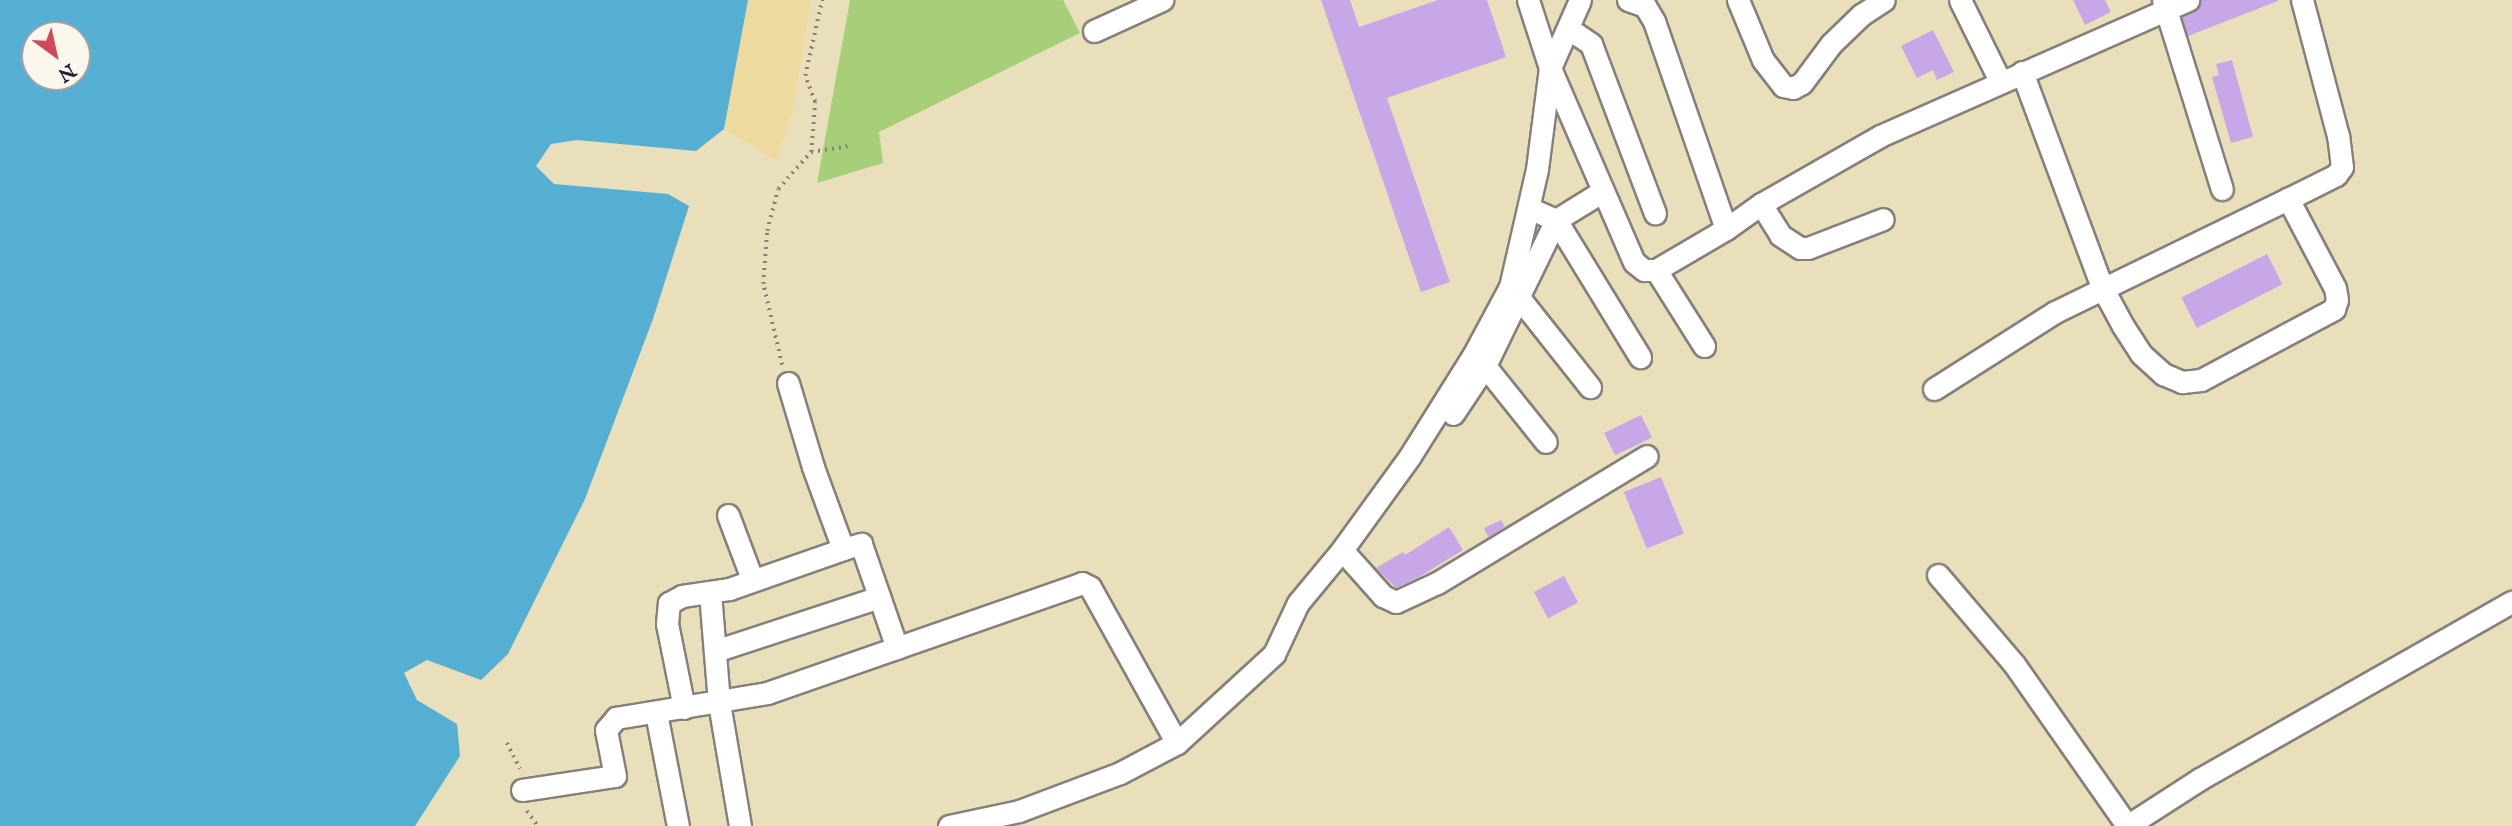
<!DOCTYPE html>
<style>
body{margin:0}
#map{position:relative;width:2512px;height:826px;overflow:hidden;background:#eadfbb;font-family:"IM FELL English",serif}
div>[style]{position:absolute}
.green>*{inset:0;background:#a7cf7a}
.sand>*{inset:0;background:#eeda9e}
.water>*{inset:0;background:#54afd2}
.building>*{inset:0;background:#c8a7e9;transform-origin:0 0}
.path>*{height:3.5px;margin-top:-1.75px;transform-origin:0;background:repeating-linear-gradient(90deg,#86807b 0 2px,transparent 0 7px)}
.roads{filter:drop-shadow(2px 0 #86807b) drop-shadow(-2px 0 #86807b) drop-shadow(0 2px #86807b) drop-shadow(0 -2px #86807b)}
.minor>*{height:21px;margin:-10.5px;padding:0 10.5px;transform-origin:10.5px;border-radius:10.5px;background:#fff}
span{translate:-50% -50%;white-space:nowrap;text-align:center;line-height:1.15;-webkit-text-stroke:5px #fbf7ec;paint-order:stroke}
.north{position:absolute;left:21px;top:21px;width:70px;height:70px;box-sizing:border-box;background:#fbf7ec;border:2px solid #a4a2a5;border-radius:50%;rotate:147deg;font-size:19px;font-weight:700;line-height:28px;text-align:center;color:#22223b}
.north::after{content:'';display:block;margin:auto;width:24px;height:32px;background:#d1495b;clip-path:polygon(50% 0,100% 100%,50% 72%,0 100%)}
</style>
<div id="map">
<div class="green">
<div style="clip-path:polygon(850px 0,1063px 0,1080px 33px,879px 132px,883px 163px,817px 183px)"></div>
</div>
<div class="sand">
<div style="clip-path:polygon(748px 0,811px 0,793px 110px,776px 160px,724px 129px)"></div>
</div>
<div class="water">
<div style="clip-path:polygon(evenodd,0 0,748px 0,724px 129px,696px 151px,577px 140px,551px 144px,536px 166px,554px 184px,668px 194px,689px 206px,653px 319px,585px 499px,508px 654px,481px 680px,427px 660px,404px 673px,417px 700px,457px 724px,460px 756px,415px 826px,0 826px,0 0,35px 35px,77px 35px,77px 77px,35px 77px,35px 35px)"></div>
</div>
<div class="building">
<div style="clip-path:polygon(1321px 0,1350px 0,1359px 27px,1438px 0,1487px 0,1506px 57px,1387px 98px,1450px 282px,1421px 292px)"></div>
<div style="clip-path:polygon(2073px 0,2105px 0,2111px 12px,2085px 25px)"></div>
<div style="clip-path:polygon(2201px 0,2278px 0,2278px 1px,2188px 36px,2182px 17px,2198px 8px)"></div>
<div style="clip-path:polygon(1933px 30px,1954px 72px,1937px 80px,1933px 70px,1917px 78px,1901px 46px)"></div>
<div style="clip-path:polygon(2232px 60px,2253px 137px,2231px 143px,2212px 77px,2219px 75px,2216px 64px)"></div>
<div style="left:2267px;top:254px;width:34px;height:96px;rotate:63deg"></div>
<div style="left:1641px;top:415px;width:25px;height:41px;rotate:64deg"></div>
<div style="left:1661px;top:477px;width:61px;height:40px;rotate:68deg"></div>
<div style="clip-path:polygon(1501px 520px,1505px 527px,1488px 537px,1484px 528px)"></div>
<div style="clip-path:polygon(1449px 527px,1463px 550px,1419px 577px,1396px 588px,1376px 568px,1403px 552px,1405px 555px)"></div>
<div style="left:1564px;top:576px;width:30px;height:34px;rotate:62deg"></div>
</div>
<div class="path">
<div style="left:811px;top:152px;width:50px;rotate:-85.4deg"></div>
<div style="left:815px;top:102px;width:28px;rotate:-111deg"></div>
<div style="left:805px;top:76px;width:78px;rotate:-77.4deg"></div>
<div style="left:782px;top:365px;width:83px;rotate:-103.2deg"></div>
<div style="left:763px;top:284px;width:53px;rotate:-85.7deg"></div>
<div style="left:767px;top:231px;width:43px;rotate:-75.3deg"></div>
<div style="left:778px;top:189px;width:50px;rotate:-48.3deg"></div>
<div style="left:811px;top:152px;width:37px;rotate:-9deg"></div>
<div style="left:507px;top:743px;width:29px;rotate:63deg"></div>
<div style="left:527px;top:811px;width:19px;rotate:54deg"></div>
</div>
<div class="roads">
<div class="minor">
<div style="left:1528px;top:0;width:71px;rotate:72.1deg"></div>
<div style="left:1550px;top:68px;width:211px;rotate:66.6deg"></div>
<div style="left:1634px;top:262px;width:13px;rotate:39deg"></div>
<div style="left:1644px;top:270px;width:12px"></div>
<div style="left:1656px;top:270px;width:81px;rotate:-30.4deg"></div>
<div style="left:1726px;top:229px;width:43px;rotate:-35.5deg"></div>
<div style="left:1761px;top:204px;width:137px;rotate:-29.7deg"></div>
<div style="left:1880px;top:136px;width:337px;rotate:-23.8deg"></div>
<div style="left:1628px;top:0;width:18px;rotate:19deg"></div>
<div style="left:1645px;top:6px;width:17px;rotate:59deg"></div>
<div style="left:1654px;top:21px;width:220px;rotate:70.9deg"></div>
<div style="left:1738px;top:0;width:65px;rotate:67.4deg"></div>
<div style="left:1763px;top:60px;width:33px;rotate:52deg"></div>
<div style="left:1783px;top:86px;width:10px;rotate:11deg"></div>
<div style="left:1793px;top:88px;width:10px;rotate:-29deg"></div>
<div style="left:1802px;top:83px;width:49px;rotate:-53.4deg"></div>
<div style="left:1831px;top:44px;width:42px;rotate:-44deg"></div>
<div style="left:1861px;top:15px;width:27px;rotate:-33deg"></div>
<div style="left:1960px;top:0;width:90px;rotate:63.7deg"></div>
<div style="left:2163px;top:0;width:198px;rotate:72.7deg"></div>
<div style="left:1569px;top:29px;width:27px;rotate:34deg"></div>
<div style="left:1591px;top:44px;width:181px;rotate:69.3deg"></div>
<div style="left:1094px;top:31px;width:75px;rotate:-24.5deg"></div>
<div style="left:2022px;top:72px;width:229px;rotate:69.6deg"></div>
<div style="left:2102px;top:287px;width:44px;rotate:61.7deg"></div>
<div style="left:2123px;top:326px;width:33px;rotate:57deg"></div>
<div style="left:2141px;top:354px;width:30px;rotate:42deg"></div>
<div style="left:2163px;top:374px;width:21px;rotate:23deg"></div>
<div style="left:2182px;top:382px;width:19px;rotate:-6deg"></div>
<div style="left:2201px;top:380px;width:136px;rotate:-28.1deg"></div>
<div style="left:2321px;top:316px;width:15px;rotate:-28deg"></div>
<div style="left:2334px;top:309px;width:9px;rotate:-72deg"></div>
<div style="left:2337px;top:300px;width:12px;rotate:-99deg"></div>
<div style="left:2335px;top:288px;width:101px;rotate:-117.8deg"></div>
<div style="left:2288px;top:199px;width:54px;rotate:-26.6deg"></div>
<div style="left:2336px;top:175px;width:10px;rotate:-53deg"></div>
<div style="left:2342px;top:167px;width:31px;rotate:-97deg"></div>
<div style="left:2338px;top:136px;width:141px;rotate:-104.8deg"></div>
<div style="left:1603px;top:191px;width:55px;rotate:148.3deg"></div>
<div style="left:1556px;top:220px;width:161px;rotate:58.5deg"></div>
<div style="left:1761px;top:204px;width:36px;rotate:58deg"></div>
<div style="left:1780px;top:235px;width:24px;rotate:33deg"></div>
<div style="left:1800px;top:248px;width:8px"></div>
<div style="left:1808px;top:248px;width:80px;rotate:-21.1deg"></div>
<div style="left:1656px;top:270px;width:90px;rotate:57.7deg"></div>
<div style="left:1513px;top:290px;width:124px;rotate:51.6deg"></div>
<div style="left:1477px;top:356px;width:110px;rotate:51.3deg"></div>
<div style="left:788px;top:383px;width:88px;rotate:73.4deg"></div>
<div style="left:813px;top:467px;width:87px;rotate:69.9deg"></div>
<div style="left:843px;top:549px;width:19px;rotate:-16deg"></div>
<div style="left:861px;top:544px;width:110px;rotate:70.9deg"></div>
<div style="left:1934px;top:389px;width:143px;rotate:-32.5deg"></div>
<div style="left:2055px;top:312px;width:259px;rotate:-25.9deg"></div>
<div style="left:1453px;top:414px;width:58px;rotate:-56.3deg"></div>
<div style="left:1485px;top:366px;width:162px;rotate:-64.1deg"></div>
<div style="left:1556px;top:220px;width:30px;rotate:-156deg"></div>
<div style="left:728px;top:515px;width:68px;rotate:69.4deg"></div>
<div style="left:1342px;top:550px;width:62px;rotate:48.3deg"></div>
<div style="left:1383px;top:596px;width:14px;rotate:25deg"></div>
<div style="left:1396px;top:602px;width:45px;rotate:-24.9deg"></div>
<div style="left:1437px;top:583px;width:245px;rotate:-31.2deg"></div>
<div style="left:1938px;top:575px;width:117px;rotate:49.5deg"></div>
<div style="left:2014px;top:664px;width:195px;rotate:55deg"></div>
<div style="left:710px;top:593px;width:110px;rotate:85.3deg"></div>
<div style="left:719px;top:703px;width:125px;rotate:80.3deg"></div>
<div style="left:715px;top:651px;width:173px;rotate:-18.2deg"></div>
<div style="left:684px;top:708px;width:86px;rotate:-101.4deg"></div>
<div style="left:667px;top:624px;width:21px;rotate:-85deg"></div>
<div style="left:669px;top:603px;width:15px;rotate:-28deg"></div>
<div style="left:682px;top:596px;width:48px;rotate:-8.5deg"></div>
<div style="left:729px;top:589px;width:121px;rotate:-19.3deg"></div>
<div style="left:656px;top:713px;width:115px;rotate:79deg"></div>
<div style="left:522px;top:790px;width:94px;rotate:-8.6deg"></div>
<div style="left:615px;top:776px;width:47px;rotate:-101.1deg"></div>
<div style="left:606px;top:730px;width:16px;rotate:-50deg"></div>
<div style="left:616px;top:718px;width:153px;rotate:-9.4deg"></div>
<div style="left:767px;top:693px;width:334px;rotate:-19.2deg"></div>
<div style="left:1082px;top:583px;width:9px;rotate:27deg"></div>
<div style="left:1090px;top:587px;width:179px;rotate:60.9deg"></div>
<div style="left:1177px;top:743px;width:132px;rotate:-42.5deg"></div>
<div style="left:1274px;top:654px;width:56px;rotate:-64.8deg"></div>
<div style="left:1298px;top:603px;width:69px;rotate:-50.3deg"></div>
<div style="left:1342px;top:550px;width:116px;rotate:-54.1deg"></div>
<div style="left:1410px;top:456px;width:120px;rotate:-57.9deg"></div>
<div style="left:1474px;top:354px;width:76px;rotate:-61.8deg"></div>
<div style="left:1510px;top:287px;width:121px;rotate:-77.1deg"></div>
<div style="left:1537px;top:169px;width:102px;rotate:-82.7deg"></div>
<div style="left:1550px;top:68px;width:74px;rotate:-66.2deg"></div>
<div style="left:949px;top:826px;width:72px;rotate:-12.1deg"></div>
<div style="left:1019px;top:811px;width:108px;rotate:-20.6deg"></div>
<div style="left:1120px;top:773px;width:64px;rotate:-27.8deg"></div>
<div style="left:2127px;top:826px;width:87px;rotate:-32.8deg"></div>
<div style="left:2200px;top:779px;width:359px;rotate:-29.6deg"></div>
</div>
</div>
<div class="north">N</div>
</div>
